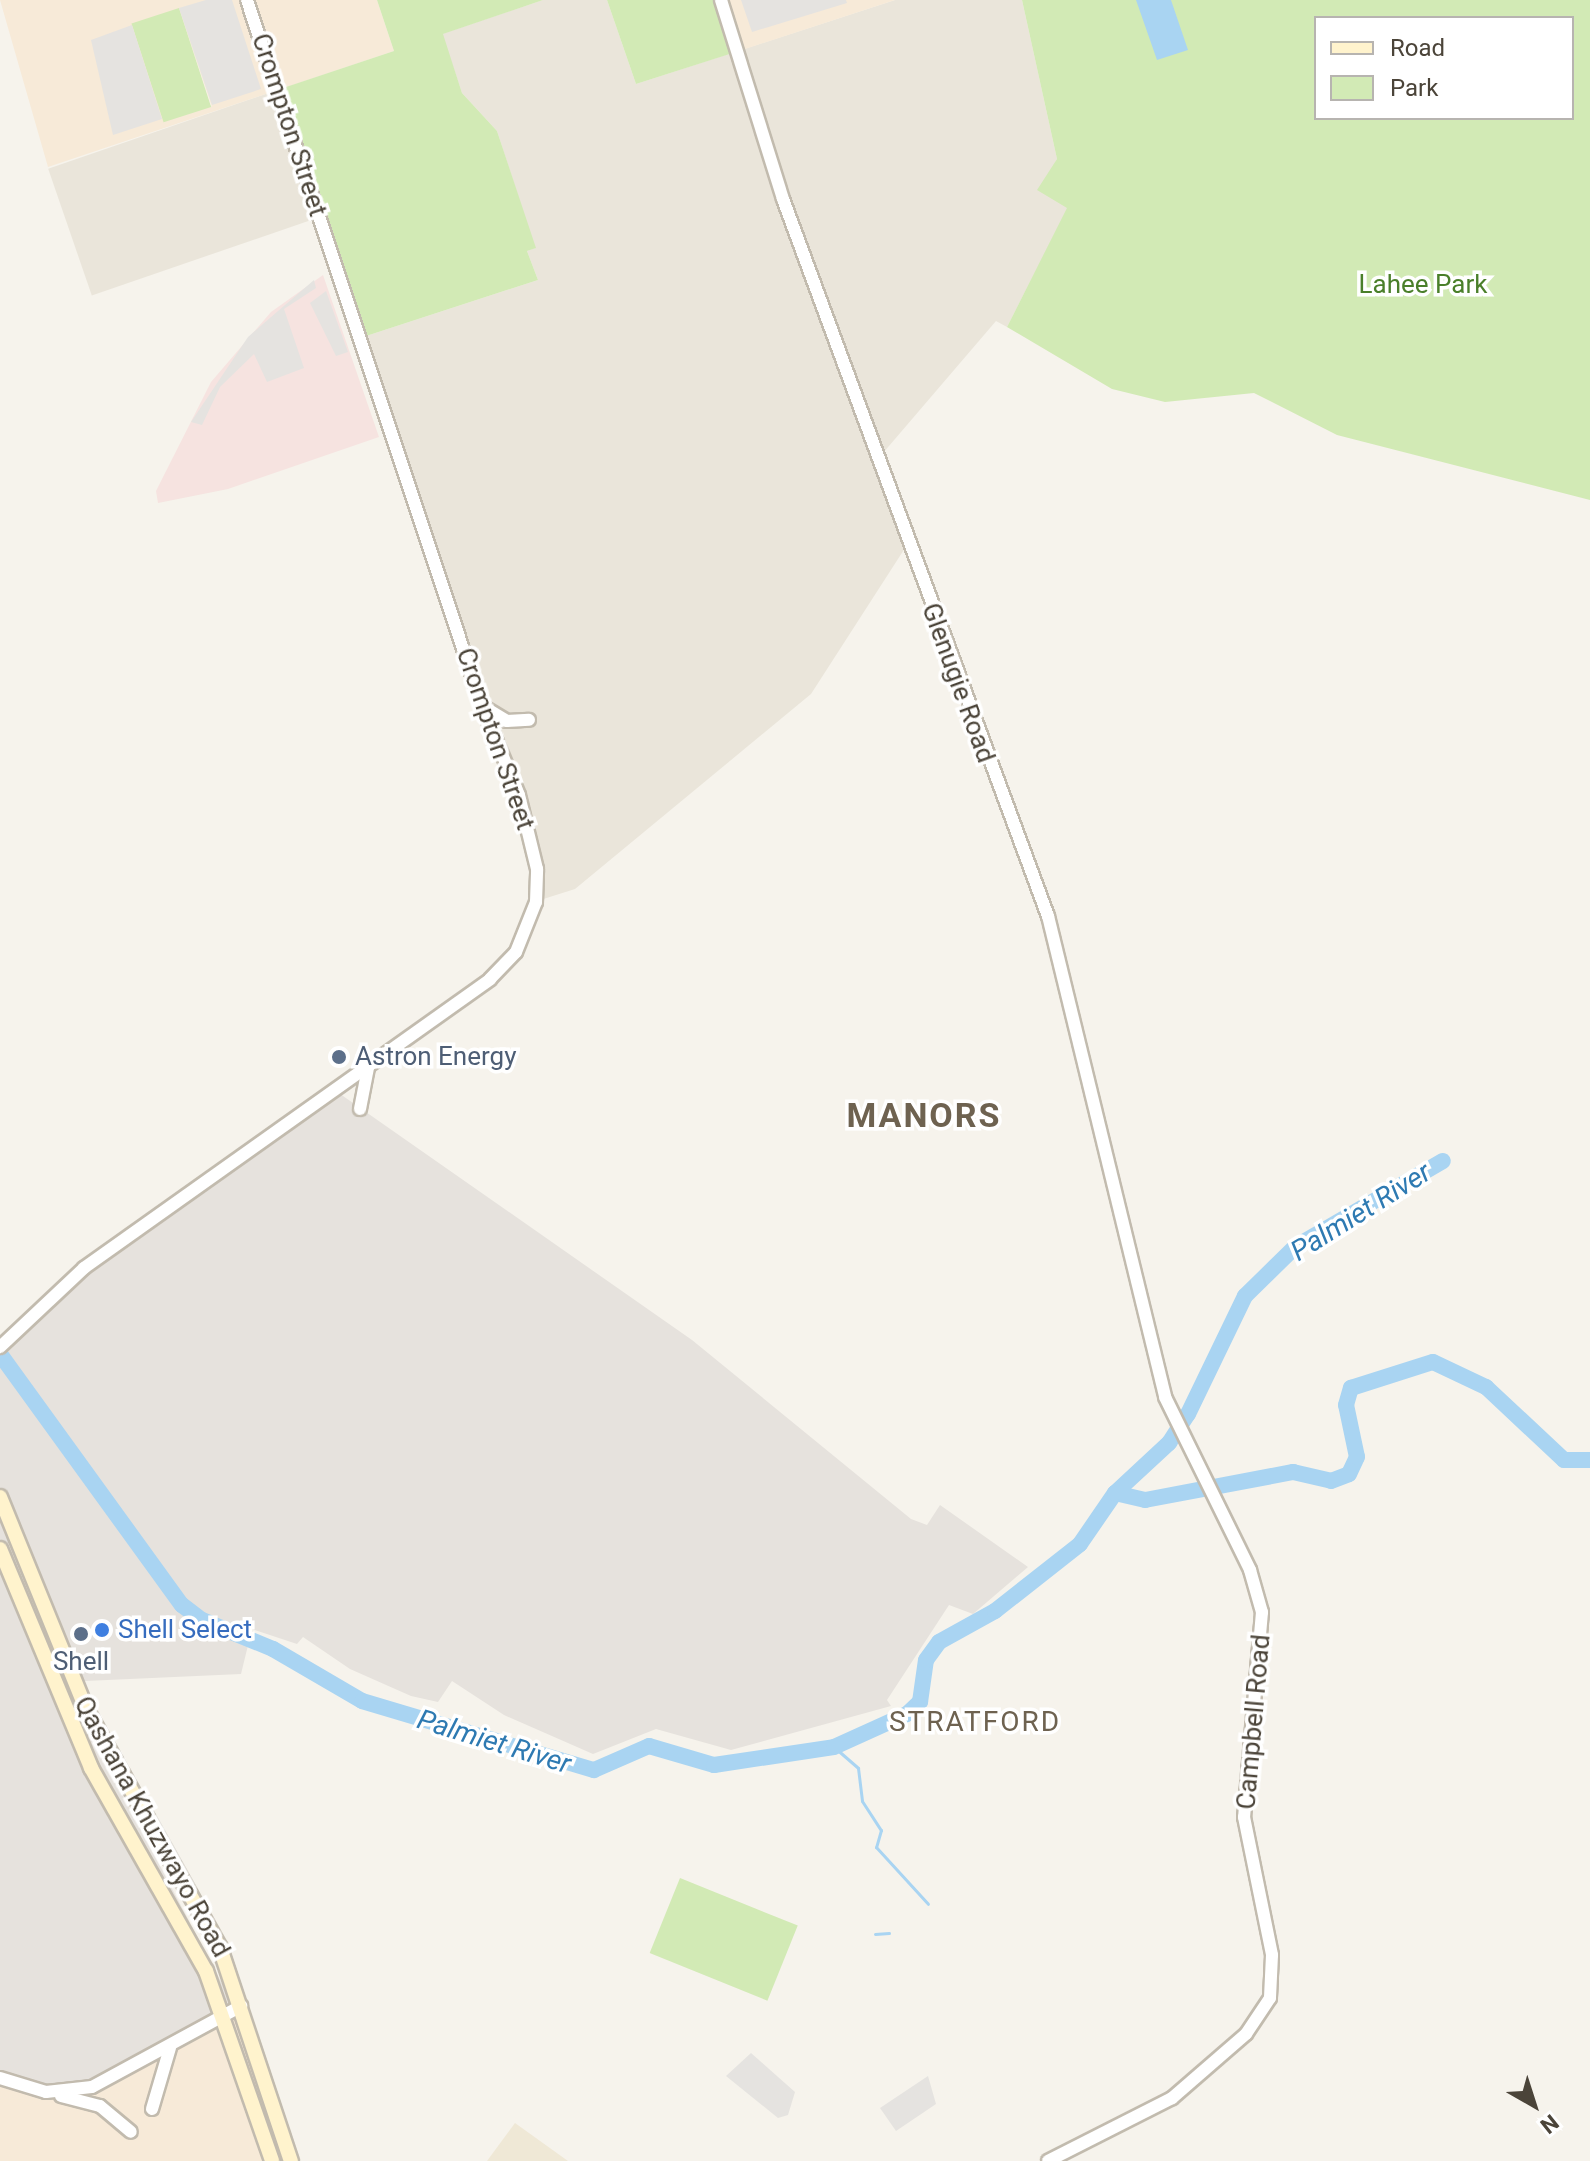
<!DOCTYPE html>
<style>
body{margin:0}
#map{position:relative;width:1590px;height:2161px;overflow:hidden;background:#f6f3ec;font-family:Roboto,sans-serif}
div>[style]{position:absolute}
.residential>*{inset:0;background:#eae5da;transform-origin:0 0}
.commercial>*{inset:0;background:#f7ead8}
.industrial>*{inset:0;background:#e6e2dd}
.education>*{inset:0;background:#efe8d6}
.medical>*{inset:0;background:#f6e3e0}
.green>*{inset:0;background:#d2eab5;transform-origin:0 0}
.parking>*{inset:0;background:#e5e3e0}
.water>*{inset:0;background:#a9d4f2}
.stream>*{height:3px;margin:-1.5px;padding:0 1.5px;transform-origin:1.5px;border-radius:1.5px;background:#a9d4f2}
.river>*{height:16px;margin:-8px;padding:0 8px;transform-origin:8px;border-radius:8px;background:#a9d4f2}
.roads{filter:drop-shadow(2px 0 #c2bbae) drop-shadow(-2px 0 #c2bbae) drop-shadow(0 2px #c2bbae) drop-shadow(0 -2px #c2bbae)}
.tertiary>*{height:12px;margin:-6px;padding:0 6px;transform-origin:6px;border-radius:6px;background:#fff}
.secondary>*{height:14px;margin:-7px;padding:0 7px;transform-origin:7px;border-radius:7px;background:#fff3cd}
.dots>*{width:22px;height:22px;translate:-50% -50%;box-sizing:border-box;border:4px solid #fff;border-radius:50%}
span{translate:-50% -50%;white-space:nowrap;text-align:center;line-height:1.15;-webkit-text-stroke:7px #fff;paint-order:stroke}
.street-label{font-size:26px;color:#4b4439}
.park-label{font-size:26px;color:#4a7f2a}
.service-label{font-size:26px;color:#4e5e75}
.left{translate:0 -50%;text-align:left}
.shop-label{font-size:26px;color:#366cbe}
.water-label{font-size:28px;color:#2e7ab2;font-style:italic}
.neighbourhood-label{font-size:28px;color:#6e6250;letter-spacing:2px}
.district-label{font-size:34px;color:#6e6250;font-weight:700;letter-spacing:2px}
.legend{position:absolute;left:1314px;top:16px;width:260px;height:104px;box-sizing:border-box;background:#fff;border:2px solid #b7b4b0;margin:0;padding:10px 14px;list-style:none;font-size:24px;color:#4b4439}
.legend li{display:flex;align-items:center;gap:16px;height:40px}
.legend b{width:40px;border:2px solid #b7b4b0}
.north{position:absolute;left:1494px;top:2065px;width:80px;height:80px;-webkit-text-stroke:6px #fff;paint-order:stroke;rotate:141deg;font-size:22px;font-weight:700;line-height:32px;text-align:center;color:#4b4439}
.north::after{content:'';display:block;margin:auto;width:28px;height:36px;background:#4b4439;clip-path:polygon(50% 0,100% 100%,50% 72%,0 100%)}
</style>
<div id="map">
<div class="residential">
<div style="clip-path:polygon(543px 0,607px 0,636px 84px,895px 0,1022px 0,1057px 159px,1044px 185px,1068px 208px,1007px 327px,996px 321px,877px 460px,907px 545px,811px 694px,575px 889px,537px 901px,533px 845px,360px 338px,538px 280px,527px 251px,535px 248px,497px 131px,462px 93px,442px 34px)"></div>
<div style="left:277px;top:90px;width:134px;height:242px;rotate:71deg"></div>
</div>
<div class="commercial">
<div style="clip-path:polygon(evenodd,0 0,377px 0,394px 51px,48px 167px,0 0,179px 9px,212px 107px,133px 25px,179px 9px)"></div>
<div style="clip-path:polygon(722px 0,895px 0,739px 51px)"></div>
<div style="clip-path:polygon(235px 2008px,290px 2161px,0 2161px,0 2077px)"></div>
</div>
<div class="industrial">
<div style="clip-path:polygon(333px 1089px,692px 1340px,911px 1519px,927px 1525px,940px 1505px,1028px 1567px,973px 1614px,949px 1605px,887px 1700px,891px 1706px,731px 1750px,656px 1729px,593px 1754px,504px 1715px,452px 1681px,438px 1702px,411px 1696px,350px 1669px,303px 1637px,297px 1644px,252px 1629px,241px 1674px,63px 1682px,235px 2008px,160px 2055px,65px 2091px,0 2077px,0 1347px,39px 1305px)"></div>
</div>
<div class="education">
<div style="clip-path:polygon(515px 2123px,568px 2161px,487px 2161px)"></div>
</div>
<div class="medical">
<div style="clip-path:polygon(323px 275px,379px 437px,228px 489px,158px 503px,156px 491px,211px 382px,271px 312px)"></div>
</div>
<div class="green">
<div style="clip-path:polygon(377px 0,543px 0,443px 34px,462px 93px,497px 131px,536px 248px,527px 251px,538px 280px,360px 338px,277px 90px,394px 51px)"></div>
<div style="clip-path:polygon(607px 0,722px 0,739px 51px,636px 84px)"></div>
<div style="clip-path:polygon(evenodd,1022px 0,1590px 0,1590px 500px,1337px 435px,1254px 393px,1165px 402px,1112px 389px,1007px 327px,1067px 208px,1037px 190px,1057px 159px,1022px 0,1316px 18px,1572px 18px,1572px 118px,1316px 118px,1316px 18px)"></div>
<div style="left:179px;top:8px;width:104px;height:50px;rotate:72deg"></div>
<div style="left:680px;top:1878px;width:127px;height:81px;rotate:22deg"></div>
</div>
<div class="parking">
<div style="clip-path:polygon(206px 0,232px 0,261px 89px,212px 105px,179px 8px)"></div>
<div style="clip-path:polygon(741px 0,846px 0,847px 3px,752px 32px)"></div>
<div style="clip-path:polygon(132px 25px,162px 119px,113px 135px,91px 40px)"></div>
<div style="clip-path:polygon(314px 280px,316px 288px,284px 309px,304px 368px,267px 382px,254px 354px,220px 387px,202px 425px,191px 422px,248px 337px)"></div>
<div style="clip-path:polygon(326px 291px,348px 352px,336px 356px,310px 303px)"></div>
<div style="clip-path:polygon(751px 2053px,795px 2092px,788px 2115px,778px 2118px,726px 2076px)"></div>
<div style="clip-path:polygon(928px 2076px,936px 2104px,896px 2131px,880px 2108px)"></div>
</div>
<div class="water">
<div style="clip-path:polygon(1136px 0,1171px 0,1188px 50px,1157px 60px)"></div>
</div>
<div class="stream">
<div style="left:834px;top:1747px;width:32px;rotate:41deg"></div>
<div style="left:858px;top:1768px;width:33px;rotate:83deg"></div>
<div style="left:862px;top:1801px;width:35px;rotate:57deg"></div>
<div style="left:881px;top:1830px;width:18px;rotate:106deg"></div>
<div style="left:876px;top:1847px;width:77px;rotate:47.6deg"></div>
<div style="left:875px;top:1934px;width:14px;rotate:-4deg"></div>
</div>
<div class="river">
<div style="left:0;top:1354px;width:310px;rotate:54.1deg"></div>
<div style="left:182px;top:1605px;width:25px;rotate:37deg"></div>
<div style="left:202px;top:1620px;width:77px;rotate:22.2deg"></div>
<div style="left:273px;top:1649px;width:103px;rotate:30.3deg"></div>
<div style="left:362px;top:1701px;width:242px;rotate:16.6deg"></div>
<div style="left:594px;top:1770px;width:60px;rotate:-23.6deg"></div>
<div style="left:649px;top:1746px;width:68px;rotate:16.3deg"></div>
<div style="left:714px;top:1765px;width:121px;rotate:-8.5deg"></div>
<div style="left:834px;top:1747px;width:80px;rotate:-24.3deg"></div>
<div style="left:907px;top:1714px;width:18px;rotate:-43deg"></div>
<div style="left:920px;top:1702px;width:42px;rotate:-81.9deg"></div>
<div style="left:926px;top:1660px;width:22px;rotate:-54deg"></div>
<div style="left:939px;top:1642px;width:64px;rotate:-29deg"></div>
<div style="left:995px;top:1611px;width:108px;rotate:-38.2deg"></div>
<div style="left:1080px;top:1544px;width:62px;rotate:-55.5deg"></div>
<div style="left:1115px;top:1493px;width:31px;rotate:13deg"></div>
<div style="left:1145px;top:1500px;width:151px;rotate:-10.7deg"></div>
<div style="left:1293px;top:1472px;width:39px;rotate:13deg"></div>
<div style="left:1331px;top:1481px;width:19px;rotate:-21deg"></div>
<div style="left:1349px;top:1474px;width:19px;rotate:-65deg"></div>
<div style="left:1357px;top:1457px;width:53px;rotate:-101.9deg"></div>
<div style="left:1346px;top:1405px;width:18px;rotate:-74deg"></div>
<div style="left:1351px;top:1388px;width:86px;rotate:-17.6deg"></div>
<div style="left:1433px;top:1362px;width:59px;rotate:25.3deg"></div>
<div style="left:1486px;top:1387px;width:107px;rotate:43.1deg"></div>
<div style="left:1564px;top:1460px;width:26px"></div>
<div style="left:1115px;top:1493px;width:74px;rotate:-42.8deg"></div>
<div style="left:1169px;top:1443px;width:35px;rotate:-57deg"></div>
<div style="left:1188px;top:1414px;width:131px;rotate:-64.2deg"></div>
<div style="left:1245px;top:1296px;width:70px;rotate:-44.4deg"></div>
<div style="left:1295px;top:1247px;width:171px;rotate:-30.2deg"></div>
</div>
<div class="roads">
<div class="tertiary">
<div style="left:721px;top:0;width:208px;rotate:72.7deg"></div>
<div style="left:783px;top:199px;width:764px;rotate:69.72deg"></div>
<div style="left:1048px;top:916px;width:495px;rotate:76.3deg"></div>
<div style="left:1165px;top:1397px;width:193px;rotate:63.8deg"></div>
<div style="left:1250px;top:1570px;width:44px;rotate:74.1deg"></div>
<div style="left:1262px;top:1612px;width:206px;rotate:95deg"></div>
<div style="left:1244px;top:1817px;width:141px;rotate:78.5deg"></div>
<div style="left:1272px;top:1955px;width:43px;rotate:92.7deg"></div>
<div style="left:1270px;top:1998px;width:43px;rotate:123.7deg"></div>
<div style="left:1246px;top:2034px;width:98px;rotate:139.1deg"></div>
<div style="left:1172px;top:2098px;width:139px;rotate:153.1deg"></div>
<div style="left:482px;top:706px;width:29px;rotate:31deg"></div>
<div style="left:507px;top:721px;width:22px;rotate:-3deg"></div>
<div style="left:360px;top:1109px;width:42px;rotate:-79deg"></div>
<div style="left:0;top:1347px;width:115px;rotate:-43.2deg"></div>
<div style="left:84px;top:1268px;width:498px;rotate:-35.4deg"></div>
<div style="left:490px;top:979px;width:37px;rotate:-46deg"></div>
<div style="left:516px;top:952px;width:54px;rotate:-68.2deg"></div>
<div style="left:536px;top:902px;width:33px;rotate:-88deg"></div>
<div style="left:537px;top:869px;width:76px;rotate:-103.7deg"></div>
<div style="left:519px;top:795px;width:96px;rotate:-112.6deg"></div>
<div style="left:482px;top:706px;width:744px;rotate:-108.41deg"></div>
<div style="left:0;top:2078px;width:48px;rotate:16.9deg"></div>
<div style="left:46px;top:2092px;width:46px;rotate:-6.2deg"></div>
<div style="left:92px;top:2087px;width:170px;rotate:-28.5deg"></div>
<div style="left:61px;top:2096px;width:40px;rotate:14.4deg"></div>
<div style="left:100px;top:2106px;width:40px;rotate:40deg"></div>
<div style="left:152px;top:2109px;width:64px;rotate:-73.6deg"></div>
</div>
<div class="secondary">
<div style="left:0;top:1497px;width:231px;rotate:67.9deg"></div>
<div style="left:87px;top:1711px;width:272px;rotate:60.7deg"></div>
<div style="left:220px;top:1948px;width:225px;rotate:71.6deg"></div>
<div style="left:0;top:1549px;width:237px;rotate:67.4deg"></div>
<div style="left:91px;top:1768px;width:233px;rotate:60.5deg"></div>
<div style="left:206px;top:1971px;width:201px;rotate:70.8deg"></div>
</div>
</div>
<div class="dots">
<div style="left:339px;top:1057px;background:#5c6f8a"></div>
<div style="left:102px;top:1630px;background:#3f7fe0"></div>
<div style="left:81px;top:1634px;background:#5c6f8a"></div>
</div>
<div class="street-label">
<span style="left:289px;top:125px;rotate:72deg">Crompton Street</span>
<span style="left:958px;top:683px;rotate:70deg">Glenugie Road</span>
<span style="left:495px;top:739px;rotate:71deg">Crompton Street</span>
<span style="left:1254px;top:1722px;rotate:-85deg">Campbell Road</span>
<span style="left:152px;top:1827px;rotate:61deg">Qashana Khuzwayo Road</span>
</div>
<div class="park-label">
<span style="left:1423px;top:285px">Lahee Park</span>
</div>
<div class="service-label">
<span class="left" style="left:355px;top:1057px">Astron Energy</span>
<span style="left:81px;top:1662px">Shell</span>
</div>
<div class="shop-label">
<span class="left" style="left:118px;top:1630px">Shell Select</span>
</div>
<div class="water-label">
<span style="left:1361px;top:1212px;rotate:-32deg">Palmiet River</span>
<span style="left:494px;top:1742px;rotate:17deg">Palmiet River</span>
</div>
<div class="neighbourhood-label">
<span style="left:975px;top:1722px">STRATFORD</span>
</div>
<div class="district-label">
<span style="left:924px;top:1116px">MANORS</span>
</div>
<ul class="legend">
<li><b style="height:10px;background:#fff3cd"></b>Road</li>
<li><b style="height:22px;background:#d2eab5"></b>Park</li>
</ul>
<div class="north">N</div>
</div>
